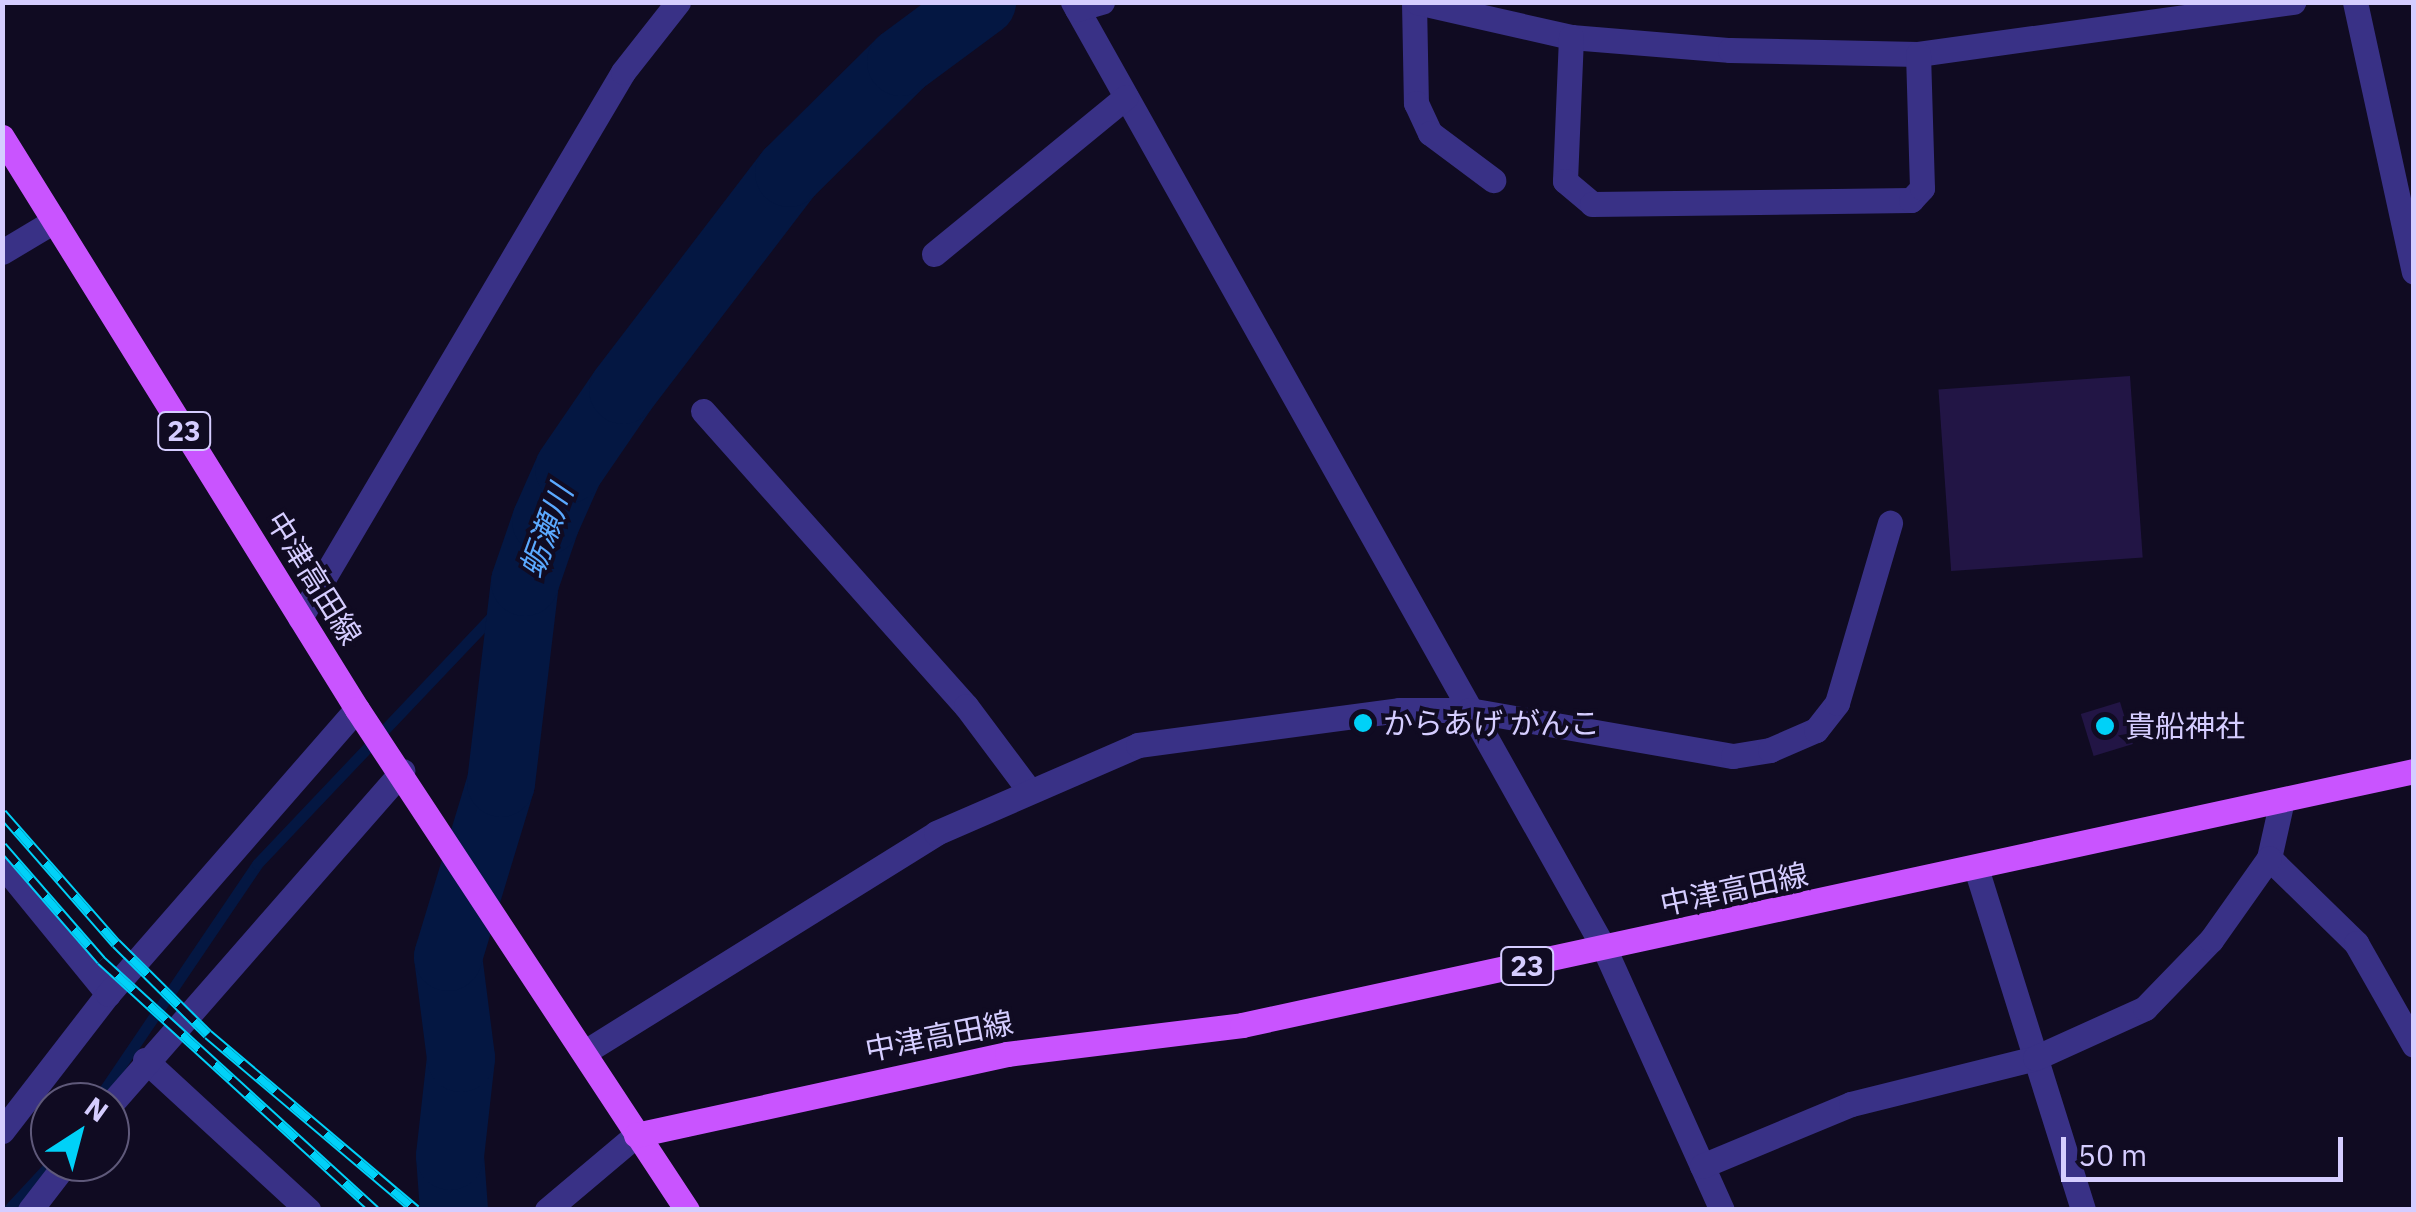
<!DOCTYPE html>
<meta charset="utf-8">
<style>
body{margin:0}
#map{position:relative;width:2416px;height:1212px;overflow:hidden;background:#100b22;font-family:"IBM Plex Sans","Noto Sans JP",sans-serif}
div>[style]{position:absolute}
.stream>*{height:11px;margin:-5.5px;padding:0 5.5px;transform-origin:5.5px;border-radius:5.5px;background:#041742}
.river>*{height:68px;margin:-34px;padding:0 34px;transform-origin:34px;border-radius:34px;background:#041742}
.building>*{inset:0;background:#221545;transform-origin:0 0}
.minor>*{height:25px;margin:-12.5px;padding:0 12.5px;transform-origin:12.5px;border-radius:12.5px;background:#393186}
.major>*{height:25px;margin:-12.5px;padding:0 12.5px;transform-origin:12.5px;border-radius:12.5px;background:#c954ff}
.rail>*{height:11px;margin-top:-5.5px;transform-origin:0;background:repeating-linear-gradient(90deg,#100b22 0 22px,#00d1f8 0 44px);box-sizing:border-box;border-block:2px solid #00d1f8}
.dots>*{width:28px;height:28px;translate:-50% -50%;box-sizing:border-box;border:5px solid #100b22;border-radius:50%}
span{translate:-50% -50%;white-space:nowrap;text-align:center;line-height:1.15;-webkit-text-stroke:8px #100b22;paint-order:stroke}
.shield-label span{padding:2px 8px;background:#100b22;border:2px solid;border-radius:8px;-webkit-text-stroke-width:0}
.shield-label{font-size:28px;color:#d5cdff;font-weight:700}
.street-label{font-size:30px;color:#d5cdff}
.poi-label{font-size:30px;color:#d5cdff}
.left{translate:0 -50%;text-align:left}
.water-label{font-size:32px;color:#5ba9ff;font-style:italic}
.frame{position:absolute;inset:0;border:5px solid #d5cdff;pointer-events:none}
.north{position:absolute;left:30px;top:1082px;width:100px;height:100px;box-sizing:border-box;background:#100b22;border:2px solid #5f597a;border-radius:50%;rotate:36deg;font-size:28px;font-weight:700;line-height:40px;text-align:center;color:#d5cdff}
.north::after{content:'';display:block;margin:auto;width:35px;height:45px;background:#00d1f8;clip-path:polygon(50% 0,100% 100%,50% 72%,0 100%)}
.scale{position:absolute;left:2061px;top:1137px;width:282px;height:45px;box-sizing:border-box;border:5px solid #d5cdff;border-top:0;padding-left:12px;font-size:30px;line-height:35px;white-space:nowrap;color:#d5cdff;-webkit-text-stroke:8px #100b22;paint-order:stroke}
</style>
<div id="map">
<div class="stream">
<div style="left:96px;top:1102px;width:287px;rotate:-55.9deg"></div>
<div style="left:257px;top:864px;width:389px;rotate:-46.5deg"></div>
<div style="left:8px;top:1210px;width:56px;rotate:-47.2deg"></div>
</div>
<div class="river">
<div style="left:454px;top:1210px;width:54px;rotate:-94.2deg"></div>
<div style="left:450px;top:1156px;width:99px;rotate:-83.6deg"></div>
<div style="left:461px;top:1058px;width:102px;rotate:-97.3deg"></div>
<div style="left:448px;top:957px;width:182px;rotate:-73.1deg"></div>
<div style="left:501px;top:783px;width:202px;rotate:-83.2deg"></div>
<div style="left:525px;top:582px;width:65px;rotate:-71deg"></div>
<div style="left:546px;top:521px;width:57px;rotate:-66.1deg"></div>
<div style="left:569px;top:469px;width:96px;rotate:-55.6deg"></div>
<div style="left:623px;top:390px;width:273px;rotate:-52.6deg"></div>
<div style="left:789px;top:173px;width:158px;rotate:-44.7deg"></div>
<div style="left:901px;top:62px;width:101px;rotate:-36.5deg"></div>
</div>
<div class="building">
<div style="left:2130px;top:376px;width:182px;height:192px;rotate:86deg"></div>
<div style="left:2120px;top:702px;width:44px;height:41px;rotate:73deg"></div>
</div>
<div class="minor">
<div style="left:1073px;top:2px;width:1087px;rotate:60.7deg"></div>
<div style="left:1605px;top:950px;width:285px;rotate:65.8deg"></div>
<div style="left:1414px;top:2px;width:101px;rotate:88.9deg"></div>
<div style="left:1416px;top:103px;width:33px;rotate:65deg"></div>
<div style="left:1430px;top:133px;width:79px;rotate:36.7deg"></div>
<div style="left:1417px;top:2px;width:158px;rotate:12.8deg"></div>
<div style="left:1571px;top:37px;width:160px;rotate:4.7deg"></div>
<div style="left:1730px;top:50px;width:188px;rotate:1.2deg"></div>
<div style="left:1918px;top:54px;width:379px;rotate:-7.9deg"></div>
<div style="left:2355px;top:2px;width:276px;rotate:77.7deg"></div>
<div style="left:1077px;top:9px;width:26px;rotate:-16deg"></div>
<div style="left:1571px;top:37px;width:144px;rotate:92.4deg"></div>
<div style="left:1565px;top:181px;width:35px;rotate:40deg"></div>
<div style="left:1592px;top:204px;width:319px;rotate:-0.7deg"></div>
<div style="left:1911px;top:200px;width:16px;rotate:-47deg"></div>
<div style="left:1922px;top:188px;width:134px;rotate:-91.7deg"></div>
<div style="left:2px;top:252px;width:61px;rotate:-30.8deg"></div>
<div style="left:934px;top:254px;width:248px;rotate:-39.3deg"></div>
<div style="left:703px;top:411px;width:395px;rotate:48.3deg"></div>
<div style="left:966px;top:706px;width:104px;rotate:53.2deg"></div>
<div style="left:300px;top:618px;width:634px;rotate:-59.39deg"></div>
<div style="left:623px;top:72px;width:89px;rotate:-51.8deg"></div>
<div style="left:2282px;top:800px;width:59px;rotate:102.6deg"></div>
<div style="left:2269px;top:858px;width:122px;rotate:44.3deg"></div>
<div style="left:2356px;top:943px;width:117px;rotate:60.4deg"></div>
<div style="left:2px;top:864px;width:168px;rotate:50.8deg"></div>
<div style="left:1976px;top:868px;width:358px;rotate:72.6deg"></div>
<div style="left:588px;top:1050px;width:410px;rotate:-31.9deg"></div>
<div style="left:936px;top:833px;width:220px;rotate:-23.5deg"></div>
<div style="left:1138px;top:745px;width:263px;rotate:-7.6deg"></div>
<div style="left:1399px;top:710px;width:70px"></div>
<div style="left:1469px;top:710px;width:268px;rotate:9.9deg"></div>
<div style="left:1733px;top:756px;width:37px;rotate:-9deg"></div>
<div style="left:1770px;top:750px;width:50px;rotate:-23.5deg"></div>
<div style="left:1816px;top:730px;width:34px;rotate:-52deg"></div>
<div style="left:1837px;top:703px;width:188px;rotate:-73.6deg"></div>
<div style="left:145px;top:1060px;width:222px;rotate:42.6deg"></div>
<div style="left:110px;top:1105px;width:444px;rotate:-48.8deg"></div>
<div style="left:2px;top:1131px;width:173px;rotate:-52.3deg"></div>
<div style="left:108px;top:994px;width:378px;rotate:-48.9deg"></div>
<div style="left:1702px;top:1166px;width:161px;rotate:-22.6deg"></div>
<div style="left:1851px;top:1104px;width:190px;rotate:-14deg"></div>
<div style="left:2035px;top:1058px;width:121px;rotate:-24.4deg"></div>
<div style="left:2145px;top:1008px;width:95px;rotate:-45.9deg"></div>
<div style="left:2211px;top:940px;width:100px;rotate:-54.7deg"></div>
<div style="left:30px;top:1210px;width:61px;rotate:-52.4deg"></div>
<div style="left:547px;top:1210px;width:116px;rotate:-40.1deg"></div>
</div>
<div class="major">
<div style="left:2px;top:137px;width:673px;rotate:58.18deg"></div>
<div style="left:357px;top:709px;width:600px;rotate:56.63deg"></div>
<div style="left:636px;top:1135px;width:380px;rotate:-12.3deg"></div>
<div style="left:1007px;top:1054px;width:237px;rotate:-7deg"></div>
<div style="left:1242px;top:1025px;width:1199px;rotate:-12.23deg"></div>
</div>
<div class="rail">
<div style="left:2px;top:813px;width:173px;rotate:48.8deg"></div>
<div style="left:116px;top:943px;width:129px;rotate:44.7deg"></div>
<div style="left:208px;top:1034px;width:272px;rotate:40.2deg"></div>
<div style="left:2px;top:846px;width:151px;rotate:49deg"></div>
<div style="left:101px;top:960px;width:371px;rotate:42.4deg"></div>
</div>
<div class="dots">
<div style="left:1363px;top:723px;background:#00d1f8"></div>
<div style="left:2105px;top:726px;background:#00d1f8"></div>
</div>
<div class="shield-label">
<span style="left:184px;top:431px">23</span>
<span style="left:1527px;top:966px">23</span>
</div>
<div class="street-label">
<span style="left:314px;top:578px;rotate:58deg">中津高田線</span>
<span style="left:1734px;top:889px;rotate:-12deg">中津高田線</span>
<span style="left:939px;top:1036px;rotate:-11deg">中津高田線</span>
</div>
<div class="poi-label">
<span class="left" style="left:1383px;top:723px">からあげ がんこ</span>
<span class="left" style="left:2125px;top:726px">貴船神社</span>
</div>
<div class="water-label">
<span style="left:546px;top:531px;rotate:-70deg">蛎瀬川</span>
</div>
<div class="frame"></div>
<div class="north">N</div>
<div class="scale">50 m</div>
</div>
